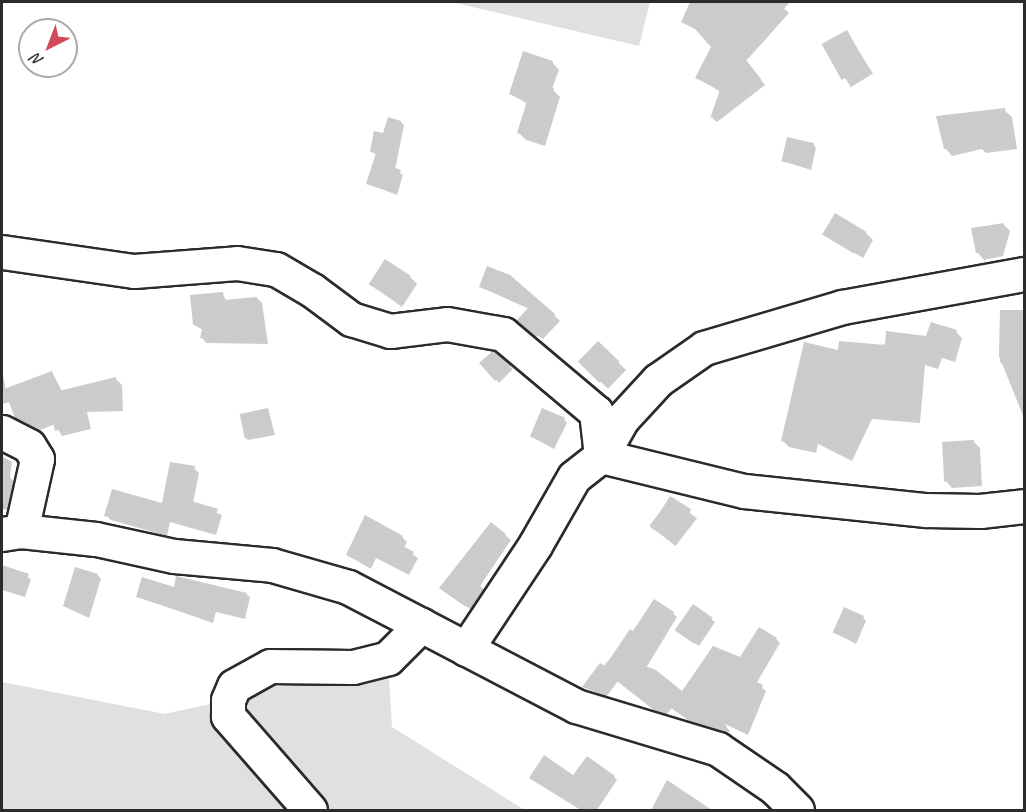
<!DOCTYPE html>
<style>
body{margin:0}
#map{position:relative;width:1026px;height:812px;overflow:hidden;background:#fff;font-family:Caveat,sans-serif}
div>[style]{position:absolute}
.green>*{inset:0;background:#e0e0e0}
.shadow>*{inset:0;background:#0003;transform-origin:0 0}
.building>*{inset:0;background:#cbcbcb;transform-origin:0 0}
.roads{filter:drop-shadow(2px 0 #2b2b2b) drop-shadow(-2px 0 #2b2b2b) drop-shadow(0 2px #2b2b2b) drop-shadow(0 -2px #2b2b2b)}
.street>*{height:33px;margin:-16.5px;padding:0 16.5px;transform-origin:16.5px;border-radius:16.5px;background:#fff}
.secondary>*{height:33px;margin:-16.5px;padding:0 16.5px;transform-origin:16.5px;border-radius:16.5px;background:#fff}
span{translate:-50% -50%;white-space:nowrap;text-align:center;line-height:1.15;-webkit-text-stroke:4.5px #fff;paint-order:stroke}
.frame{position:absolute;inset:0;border:3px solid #2b2b2b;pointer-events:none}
.north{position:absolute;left:18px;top:18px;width:60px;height:60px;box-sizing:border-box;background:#fff;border:2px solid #aaa;border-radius:50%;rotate:222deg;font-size:16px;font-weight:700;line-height:24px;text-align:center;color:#2b2b2b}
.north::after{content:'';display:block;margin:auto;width:21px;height:27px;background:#d1495b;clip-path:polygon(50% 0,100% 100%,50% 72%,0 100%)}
</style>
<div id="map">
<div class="green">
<div style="clip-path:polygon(451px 2px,650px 2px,639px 46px)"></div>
<div style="clip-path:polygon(388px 658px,392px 727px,525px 810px,2px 810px,2px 682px,165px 714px,228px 700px,234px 686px)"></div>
</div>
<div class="shadow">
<div style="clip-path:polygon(708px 2px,777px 2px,789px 13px,746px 61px,765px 85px,717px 122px,712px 118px,721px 92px,697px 78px,713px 46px,691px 21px)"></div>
<div style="left:847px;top:32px;width:49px;height:26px;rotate:58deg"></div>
<div style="clip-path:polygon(552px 62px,559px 70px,552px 89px,560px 97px,545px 146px,526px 140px,518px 132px,528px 104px,510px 94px)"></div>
<div style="clip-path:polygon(1004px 110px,1012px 117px,1017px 149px,986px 153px,982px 149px,952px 156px,945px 148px)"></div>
<div style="clip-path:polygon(401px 122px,404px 125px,395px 170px,403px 175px,397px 195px,368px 183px,377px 155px,371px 151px)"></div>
<div style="clip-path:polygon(813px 145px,816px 148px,811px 170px,783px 161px)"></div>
<div style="clip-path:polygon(1003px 224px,1010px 231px,1003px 256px,984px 260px,977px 252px)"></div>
<div style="clip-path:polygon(866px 233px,873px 240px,863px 258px,825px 235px)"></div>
<div style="clip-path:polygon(410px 277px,417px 284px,402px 307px,370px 284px)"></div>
<div style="clip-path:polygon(481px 287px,554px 315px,560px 321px,543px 339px,524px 326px,529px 309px)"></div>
<div style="clip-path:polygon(222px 293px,227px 302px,257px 298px,262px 303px,268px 344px,206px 343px,202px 338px,203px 330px,194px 325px)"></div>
<div style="clip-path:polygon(1001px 313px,1024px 315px,1024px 370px,1006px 367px,1000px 362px)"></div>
<div style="clip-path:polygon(956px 332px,962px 338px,955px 362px,942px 358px,938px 369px,925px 365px,920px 423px,872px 419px,852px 461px,818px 444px,816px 453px,789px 447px,783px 441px,840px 352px)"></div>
<div style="left:598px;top:343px;width:39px;height:26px;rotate:44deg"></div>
<div style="clip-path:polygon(493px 353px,513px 369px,499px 383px,481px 364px)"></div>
<div style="clip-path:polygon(2px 370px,6px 390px,52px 372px,62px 391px,116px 379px,122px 385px,123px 411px,87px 412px,91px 429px,62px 436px,55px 424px,38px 431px,16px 417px,11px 402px,2px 404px)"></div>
<div style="clip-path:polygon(268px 409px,275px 435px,248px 440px,245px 437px)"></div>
<div style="clip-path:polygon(564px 419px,567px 423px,554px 449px,530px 436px)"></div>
<div style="clip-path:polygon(973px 441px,980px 448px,982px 486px,952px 488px,945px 480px)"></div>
<div style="clip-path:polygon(2px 456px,12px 462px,10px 477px,14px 482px,9px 510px,2px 509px)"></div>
<div style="clip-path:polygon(194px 468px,199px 473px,193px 503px,222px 515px,216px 535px,170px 522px,167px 536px,111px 520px,106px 515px,164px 505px)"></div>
<div style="left:671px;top:498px;width:33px;height:35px;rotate:38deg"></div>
<div style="clip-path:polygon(491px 524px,511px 540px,480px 586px,486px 592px,473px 611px,441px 588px)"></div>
<div style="clip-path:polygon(402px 537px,407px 542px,404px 548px,418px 558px,409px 575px,376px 558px,371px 569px,348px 555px)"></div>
<div style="clip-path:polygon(2px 567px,31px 579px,25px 597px,2px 590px)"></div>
<div style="clip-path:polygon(98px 575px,101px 579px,89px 618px,63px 606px)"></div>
<div style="clip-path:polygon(175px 589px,246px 594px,250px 597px,245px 619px,216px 612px,213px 623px,138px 597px)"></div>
<div style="clip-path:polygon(694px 606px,715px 622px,699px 646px,680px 633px)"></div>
<div style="clip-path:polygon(673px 613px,677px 617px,646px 668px,682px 693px,776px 639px,780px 643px,756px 684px,766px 691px,748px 735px,723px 723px,730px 731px,727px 734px,694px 724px,672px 708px,666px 715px,660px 714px,618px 681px,606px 697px,584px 687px,634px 633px)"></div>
<div style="clip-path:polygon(863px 618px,866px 621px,856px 644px,834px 632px)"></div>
<div style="clip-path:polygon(614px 777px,617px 780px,597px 810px,581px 810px,530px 778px)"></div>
<div style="clip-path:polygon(668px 782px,696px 802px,691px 810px,653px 810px)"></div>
</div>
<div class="building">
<div style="clip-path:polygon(690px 2px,790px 2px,742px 55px,761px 79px,710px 118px,720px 90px,695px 78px,711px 47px,695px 29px,681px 22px)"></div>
<div style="left:847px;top:30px;width:41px;height:29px;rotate:61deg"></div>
<div style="clip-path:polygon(523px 51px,553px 61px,544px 85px,554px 88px,537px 139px,517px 133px,527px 101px,509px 94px)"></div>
<div style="clip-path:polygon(1005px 108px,1010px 142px,977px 147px,976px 142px,944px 149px,936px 116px)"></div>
<div style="clip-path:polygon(388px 117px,401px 121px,392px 167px,401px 170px,393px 193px,366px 184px,376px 153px,370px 152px,374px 131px,383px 133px)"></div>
<div style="left:787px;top:137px;width:28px;height:25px;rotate:13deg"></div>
<div style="left:835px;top:213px;width:37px;height:25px;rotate:31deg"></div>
<div style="clip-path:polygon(1004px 223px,996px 249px,976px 253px,971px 228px)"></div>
<div style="left:385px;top:259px;width:31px;height:30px;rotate:33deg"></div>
<div style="clip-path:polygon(487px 266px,510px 275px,555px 314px,536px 337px,516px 321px,529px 307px,479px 287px)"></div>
<div style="clip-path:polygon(223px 292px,224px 300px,257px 297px,263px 340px,200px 338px,203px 325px,193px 325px,190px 295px)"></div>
<div style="clip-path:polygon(1000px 310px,1024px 310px,1024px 418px,999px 356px)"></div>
<div style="clip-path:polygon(931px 322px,957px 330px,950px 357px,936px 353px,932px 364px,920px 360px,915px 418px,866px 413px,845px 456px,812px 439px,810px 448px,781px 441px,804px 342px,838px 350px,839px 341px,885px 345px,886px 331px,926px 336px)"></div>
<div style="left:598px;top:341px;width:30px;height:29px;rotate:44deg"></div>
<div style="clip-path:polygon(493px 351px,511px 365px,495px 381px,479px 363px)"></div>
<div style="clip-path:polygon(52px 371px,59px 391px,116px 377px,118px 405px,82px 406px,86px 423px,55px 431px,52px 418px,31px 426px,15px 418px,4px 389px)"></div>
<div style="left:268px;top:408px;width:25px;height:29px;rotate:78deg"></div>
<div style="left:542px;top:408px;width:25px;height:31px;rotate:23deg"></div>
<div style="left:974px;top:440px;width:40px;height:32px;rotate:87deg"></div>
<div style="clip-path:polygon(170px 462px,195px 466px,188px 500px,218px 509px,211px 531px,165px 518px,163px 532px,104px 516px,112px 489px,162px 503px)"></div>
<div style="left:670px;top:496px;width:25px;height:37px;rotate:32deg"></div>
<div style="clip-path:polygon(365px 515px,403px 536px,399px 544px,414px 552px,404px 571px,371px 554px,365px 565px,346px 555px)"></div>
<div style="clip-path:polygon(491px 522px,506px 534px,474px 580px,481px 585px,466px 607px,439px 588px)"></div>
<div style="clip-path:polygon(2px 565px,29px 574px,22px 595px,2px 589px)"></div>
<div style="left:75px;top:567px;width:24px;height:41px;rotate:17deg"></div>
<div style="clip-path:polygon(176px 576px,247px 593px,242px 616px,213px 609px,210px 620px,136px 597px,142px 577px,174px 587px)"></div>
<div style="clip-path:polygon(654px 599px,674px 612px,642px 665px,656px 670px,682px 691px,713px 646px,740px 657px,759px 627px,777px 638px,752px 680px,763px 685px,744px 732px,722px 722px,727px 726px,723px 731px,688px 720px,667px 705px,662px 712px,654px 710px,613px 678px,602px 694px,582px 687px,600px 663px,605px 666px,630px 629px,633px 631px)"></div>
<div style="left:693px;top:604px;width:24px;height:32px;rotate:35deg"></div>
<div style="left:844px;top:607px;width:22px;height:28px;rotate:24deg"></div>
<div style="clip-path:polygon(544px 755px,573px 775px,587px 756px,615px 776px,591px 810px,581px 810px,529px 778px)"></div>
<div style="clip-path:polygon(667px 780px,712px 810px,651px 810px)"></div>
</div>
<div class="roads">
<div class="street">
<div style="left:2px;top:252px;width:133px;rotate:8.2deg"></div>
<div style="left:134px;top:271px;width:103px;rotate:-4.4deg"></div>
<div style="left:237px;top:263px;width:39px;rotate:9deg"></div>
<div style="left:276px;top:269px;width:42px;rotate:30.3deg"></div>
<div style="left:312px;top:290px;width:49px;rotate:36.6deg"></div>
<div style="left:351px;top:319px;width:41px;rotate:17.1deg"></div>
<div style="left:390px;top:331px;width:57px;rotate:-7deg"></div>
<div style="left:447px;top:324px;width:57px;rotate:10.1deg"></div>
<div style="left:503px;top:334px;width:121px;rotate:40deg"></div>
<div style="left:596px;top:412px;width:44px;rotate:83.5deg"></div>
<div style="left:2px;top:432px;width:30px;rotate:27deg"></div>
<div style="left:29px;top:446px;width:15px;rotate:58deg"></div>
<div style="left:37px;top:459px;width:74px;rotate:102.5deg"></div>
<div style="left:601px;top:456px;width:147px;rotate:13.8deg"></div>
<div style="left:744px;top:491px;width:183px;rotate:6deg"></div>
<div style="left:926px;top:510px;width:54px;rotate:1.1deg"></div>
<div style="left:980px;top:511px;width:44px;rotate:-6.5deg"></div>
<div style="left:2px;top:534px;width:19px;rotate:-9deg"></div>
<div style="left:21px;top:531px;width:75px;rotate:6.1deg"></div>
<div style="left:96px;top:539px;width:80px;rotate:12.3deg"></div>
<div style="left:174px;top:556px;width:98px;rotate:5.2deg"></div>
<div style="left:272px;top:565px;width:79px;rotate:16.1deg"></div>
<div style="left:348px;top:587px;width:82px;rotate:27.5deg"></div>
<div style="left:466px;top:649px;width:125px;rotate:-56.4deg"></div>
<div style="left:535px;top:545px;width:78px;rotate:-60.2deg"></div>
<div style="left:574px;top:477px;width:34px;rotate:-38deg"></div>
<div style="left:601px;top:456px;width:43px;rotate:-60.4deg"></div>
<div style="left:622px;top:419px;width:53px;rotate:-47.3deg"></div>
<div style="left:658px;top:380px;width:56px;rotate:-34.8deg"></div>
<div style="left:704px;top:348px;width:144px;rotate:-16.5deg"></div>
<div style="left:842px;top:307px;width:185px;rotate:-10.3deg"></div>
</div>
<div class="secondary">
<div style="left:310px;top:810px;width:125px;rotate:-131.1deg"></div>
<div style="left:228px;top:716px;width:16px;rotate:-90deg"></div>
<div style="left:228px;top:700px;width:15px;rotate:-67deg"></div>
<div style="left:234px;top:686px;width:41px;rotate:-29.1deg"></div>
<div style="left:270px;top:666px;width:83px;rotate:0.7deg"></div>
<div style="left:353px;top:667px;width:36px;rotate:-14deg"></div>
<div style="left:388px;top:658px;width:47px;rotate:-45deg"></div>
<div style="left:421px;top:625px;width:175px;rotate:27.6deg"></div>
<div style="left:576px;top:706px;width:148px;rotate:16.8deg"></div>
<div style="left:718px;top:749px;width:69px;rotate:34.4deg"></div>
<div style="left:775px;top:788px;width:31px;rotate:45deg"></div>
</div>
</div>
<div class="frame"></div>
<div class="north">N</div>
</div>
